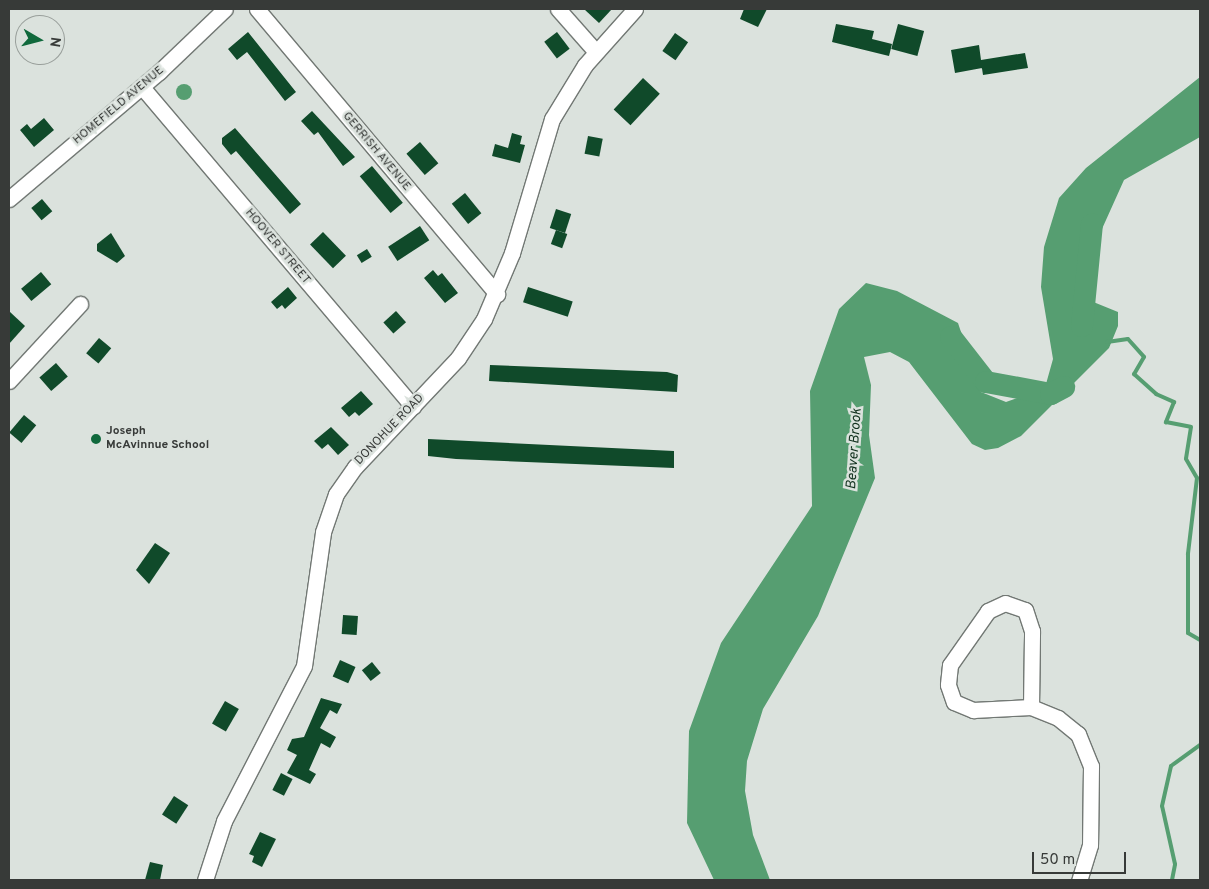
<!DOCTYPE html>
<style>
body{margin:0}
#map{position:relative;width:1209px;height:889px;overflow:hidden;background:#dbe2dd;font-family:Overpass,sans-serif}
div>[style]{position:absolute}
.water>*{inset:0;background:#569e71}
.round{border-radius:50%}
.stream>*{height:4px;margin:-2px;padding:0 2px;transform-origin:2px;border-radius:2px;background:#569e71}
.river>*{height:22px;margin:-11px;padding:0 11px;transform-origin:11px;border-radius:11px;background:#569e71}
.building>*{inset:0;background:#104a2a;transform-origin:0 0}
.roads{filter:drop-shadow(1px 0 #727874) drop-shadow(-1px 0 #727874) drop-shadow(0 1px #727874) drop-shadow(0 -1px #727874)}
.minor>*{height:15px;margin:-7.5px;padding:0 7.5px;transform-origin:7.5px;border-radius:7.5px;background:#fff}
.dots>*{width:14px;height:14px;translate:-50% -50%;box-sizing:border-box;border:2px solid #dbe2dd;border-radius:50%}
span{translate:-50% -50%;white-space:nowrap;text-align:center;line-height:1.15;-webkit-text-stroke:5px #dbe2dd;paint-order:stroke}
.street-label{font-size:12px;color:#373a38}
.poi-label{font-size:12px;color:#373a38;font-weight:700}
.left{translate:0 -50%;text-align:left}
.water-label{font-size:14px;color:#12321f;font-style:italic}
.frame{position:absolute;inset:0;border:10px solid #373a38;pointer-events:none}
.north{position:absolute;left:15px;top:15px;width:50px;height:50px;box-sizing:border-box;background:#dbe2dd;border:1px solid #999f9b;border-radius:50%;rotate:98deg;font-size:14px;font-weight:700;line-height:20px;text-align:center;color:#373a38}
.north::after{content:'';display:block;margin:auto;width:18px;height:22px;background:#10693c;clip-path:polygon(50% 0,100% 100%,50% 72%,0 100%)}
.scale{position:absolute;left:1032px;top:852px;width:94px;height:22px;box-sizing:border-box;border:2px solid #373a38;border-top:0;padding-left:6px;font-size:15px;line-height:18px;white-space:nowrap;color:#373a38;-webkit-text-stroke:4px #dbe2dd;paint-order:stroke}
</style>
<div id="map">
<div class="water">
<div style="clip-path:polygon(1200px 77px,1200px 137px,1124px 180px,1097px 240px,1080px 264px,1079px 283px,1086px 299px,1118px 312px,1118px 326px,1109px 348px,1021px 436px,998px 448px,985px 450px,972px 444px,909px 362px,890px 352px,864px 357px,871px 385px,869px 435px,875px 478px,818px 616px,763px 709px,747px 761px,745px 791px,753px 835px,770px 880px,714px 880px,687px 823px,689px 731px,721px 643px,812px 506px,810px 391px,839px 309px,866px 283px,897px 291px,958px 323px,981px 392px,1006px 402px,1035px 392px,1046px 384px,1053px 359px,1041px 287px,1044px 247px,1059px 198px,1086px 168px)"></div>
<div class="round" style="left:176px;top:84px;width:16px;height:16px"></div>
</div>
<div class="stream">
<div style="left:1107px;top:342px;width:21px;rotate:-8deg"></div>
<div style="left:1128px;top:339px;width:24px;rotate:48deg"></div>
<div style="left:1144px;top:357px;width:20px;rotate:120deg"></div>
<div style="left:1134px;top:374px;width:30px;rotate:42deg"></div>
<div style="left:1156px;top:394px;width:20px;rotate:24deg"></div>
<div style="left:1174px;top:402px;width:22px;rotate:112deg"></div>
<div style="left:1166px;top:422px;width:25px;rotate:11deg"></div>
<div style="left:1191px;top:427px;width:32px;rotate:99deg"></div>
<div style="left:1186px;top:459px;width:22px;rotate:60deg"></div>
<div style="left:1197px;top:478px;width:77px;rotate:96.8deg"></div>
<div style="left:1188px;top:554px;width:79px;rotate:90deg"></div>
<div style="left:1188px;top:633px;width:14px;rotate:30deg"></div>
<div style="left:1172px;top:880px;width:16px;rotate:-79deg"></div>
<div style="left:1175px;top:864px;width:59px;rotate:-102.6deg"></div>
<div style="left:1162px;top:806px;width:41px;rotate:-77.3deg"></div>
<div style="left:1171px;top:766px;width:36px;rotate:-36deg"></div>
</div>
<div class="river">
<div style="left:1082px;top:326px;width:102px;rotate:-84.4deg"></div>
<div style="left:951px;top:337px;width:57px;rotate:52.1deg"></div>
<div style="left:986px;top:382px;width:66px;rotate:10.5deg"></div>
<div style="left:1051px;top:394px;width:15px;rotate:-28deg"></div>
</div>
<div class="building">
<div style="clip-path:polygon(584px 9px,612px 9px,599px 23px)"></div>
<div style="clip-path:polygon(744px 9px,767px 9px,758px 27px,740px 19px)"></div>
<div style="clip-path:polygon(836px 24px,874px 31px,872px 39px,892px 44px,889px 56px,832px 42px)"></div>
<div style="left:898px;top:24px;width:27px;height:26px;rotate:15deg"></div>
<div style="clip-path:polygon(248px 32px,296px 92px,285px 101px,247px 52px,237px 60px,228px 49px)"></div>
<div style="left:557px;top:32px;width:21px;height:16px;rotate:53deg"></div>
<div style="left:675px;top:33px;width:16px;height:22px;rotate:35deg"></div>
<div style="clip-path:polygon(979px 45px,981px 60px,1025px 53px,1028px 68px,983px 75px,981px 62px,982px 68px,955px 73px,951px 50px)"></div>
<div style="left:643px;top:78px;width:23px;height:43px;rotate:43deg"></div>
<div style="clip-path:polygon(312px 111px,355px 157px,343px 166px,318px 132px,314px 135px,301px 121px)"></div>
<div style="clip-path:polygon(44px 118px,54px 130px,34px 147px,20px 130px,27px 124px,31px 129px)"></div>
<div style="clip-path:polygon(235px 128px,301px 204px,290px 214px,236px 151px,231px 155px,222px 144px,222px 138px)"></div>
<div style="clip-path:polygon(512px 133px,522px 136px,520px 144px,525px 145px,520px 163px,492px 156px,495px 144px,508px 148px)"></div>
<div style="left:588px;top:136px;width:15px;height:18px;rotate:11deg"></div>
<div style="left:420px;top:142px;width:28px;height:18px;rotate:49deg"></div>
<div style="left:372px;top:166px;width:48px;height:16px;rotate:50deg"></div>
<div style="left:465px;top:193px;width:26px;height:17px;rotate:51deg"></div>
<div style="left:42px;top:199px;width:16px;height:14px;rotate:50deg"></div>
<div style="left:556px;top:209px;width:16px;height:20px;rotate:18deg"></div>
<div style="left:420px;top:226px;width:17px;height:38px;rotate:57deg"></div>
<div style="left:556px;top:230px;width:12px;height:15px;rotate:20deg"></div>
<div style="left:323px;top:232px;width:33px;height:18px;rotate:46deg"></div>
<div style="clip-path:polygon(111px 233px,125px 256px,117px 263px,97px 251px,97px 244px)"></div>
<div style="left:367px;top:249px;width:9px;height:12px;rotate:58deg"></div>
<div style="clip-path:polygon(433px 270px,438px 276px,442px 273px,458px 293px,445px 303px,424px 278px)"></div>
<div style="left:41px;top:272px;width:16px;height:26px;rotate:50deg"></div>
<div style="clip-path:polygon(288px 287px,297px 298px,285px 309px,282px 305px,277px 309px,271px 302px)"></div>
<div style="left:528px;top:287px;width:47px;height:16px;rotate:18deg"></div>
<div style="clip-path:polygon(9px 311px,25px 326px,9px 344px)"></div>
<div style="left:396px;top:311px;width:15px;height:17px;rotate:48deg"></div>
<div style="left:99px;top:338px;width:16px;height:20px;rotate:40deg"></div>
<div style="left:56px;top:363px;width:18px;height:22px;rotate:49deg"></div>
<div style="clip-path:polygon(490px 365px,667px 372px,678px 375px,677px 392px,489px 381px)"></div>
<div style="clip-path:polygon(361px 391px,373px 404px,359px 416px,355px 412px,349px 417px,341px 408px)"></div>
<div style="left:24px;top:415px;width:16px;height:23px;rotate:40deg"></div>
<div style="clip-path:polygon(331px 427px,349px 445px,338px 455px,328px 444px,322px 449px,314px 441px)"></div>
<div style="clip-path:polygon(428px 439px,674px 451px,674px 468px,456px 459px,428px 456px)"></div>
<div style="clip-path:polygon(155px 543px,170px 553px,149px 584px,136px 570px)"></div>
<div style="left:343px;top:615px;width:15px;height:19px;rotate:4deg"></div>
<div style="left:340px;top:660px;width:17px;height:18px;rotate:24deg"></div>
<div style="left:372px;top:662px;width:14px;height:13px;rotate:51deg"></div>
<div style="clip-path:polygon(321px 698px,342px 704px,337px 714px,330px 710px,320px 728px,336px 737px,330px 748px,321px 743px,309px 770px,316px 774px,310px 784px,287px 773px,297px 755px,287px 750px,292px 739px,304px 737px)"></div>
<div style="left:225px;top:701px;width:16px;height:26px;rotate:30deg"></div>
<div style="left:281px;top:773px;width:13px;height:19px;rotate:27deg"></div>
<div style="left:174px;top:796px;width:17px;height:22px;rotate:33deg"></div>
<div style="clip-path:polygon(260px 832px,276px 839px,262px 867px,252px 862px,254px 856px,249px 854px)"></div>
<div style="clip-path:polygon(150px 862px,163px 865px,160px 880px,145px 880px)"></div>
</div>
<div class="roads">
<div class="minor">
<div style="left:257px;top:9px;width:373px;rotate:49.9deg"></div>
<div style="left:558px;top:9px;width:57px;rotate:48.5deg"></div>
<div style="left:142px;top:87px;width:419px;rotate:49.7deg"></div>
<div style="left:9px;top:199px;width:197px;rotate:-40.3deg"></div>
<div style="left:159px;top:72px;width:91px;rotate:-43.7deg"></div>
<div style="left:9px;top:381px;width:105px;rotate:-47.3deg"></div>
<div style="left:1031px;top:707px;width:76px;rotate:-89.2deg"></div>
<div style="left:1032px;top:631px;width:22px;rotate:-108deg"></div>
<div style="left:1025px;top:610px;width:21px;rotate:-161deg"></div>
<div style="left:1005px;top:603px;width:19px;rotate:155deg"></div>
<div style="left:988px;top:611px;width:66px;rotate:125.1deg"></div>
<div style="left:950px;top:665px;width:20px;rotate:96deg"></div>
<div style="left:948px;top:685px;width:18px;rotate:71deg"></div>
<div style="left:954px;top:702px;width:21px;rotate:23deg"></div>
<div style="left:973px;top:710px;width:58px;rotate:-3deg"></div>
<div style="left:1031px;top:707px;width:29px;rotate:22deg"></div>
<div style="left:1058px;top:718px;width:26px;rotate:39deg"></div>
<div style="left:1078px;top:734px;width:35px;rotate:68deg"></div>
<div style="left:1091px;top:766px;width:79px;rotate:90.7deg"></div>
<div style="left:1090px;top:845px;width:37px;rotate:107deg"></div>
<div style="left:205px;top:880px;width:62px;rotate:-72.1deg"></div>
<div style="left:224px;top:821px;width:174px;rotate:-62.7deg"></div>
<div style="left:304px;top:666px;width:135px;rotate:-81.9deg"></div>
<div style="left:323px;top:532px;width:40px;rotate:-71.1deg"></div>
<div style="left:336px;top:494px;width:33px;rotate:-55deg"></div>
<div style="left:355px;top:467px;width:150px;rotate:-46.6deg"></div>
<div style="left:458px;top:358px;width:47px;rotate:-56.3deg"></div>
<div style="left:484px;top:319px;width:72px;rotate:-67deg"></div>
<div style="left:512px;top:253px;width:140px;rotate:-73.4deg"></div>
<div style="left:552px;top:119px;width:63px;rotate:-58.6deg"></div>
<div style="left:585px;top:65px;width:75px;rotate:-48.2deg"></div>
</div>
</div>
<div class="dots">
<div style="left:96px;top:439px;background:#10693c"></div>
</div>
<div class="street-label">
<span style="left:119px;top:106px;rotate:-40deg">HOMEFIELD AVENUE</span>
<span style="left:376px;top:152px;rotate:50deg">GERRISH AVENUE</span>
<span style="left:277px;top:247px;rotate:50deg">HOOVER STREET</span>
<span style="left:390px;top:430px;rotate:-46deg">DONOHUE ROAD</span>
</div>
<div class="poi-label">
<span class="left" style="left:106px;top:439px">Joseph<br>McAvinnue School</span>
</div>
<div class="water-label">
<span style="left:855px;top:449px;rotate:-86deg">Beaver Brook</span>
</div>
<div class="frame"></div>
<div class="north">N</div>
<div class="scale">50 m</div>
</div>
